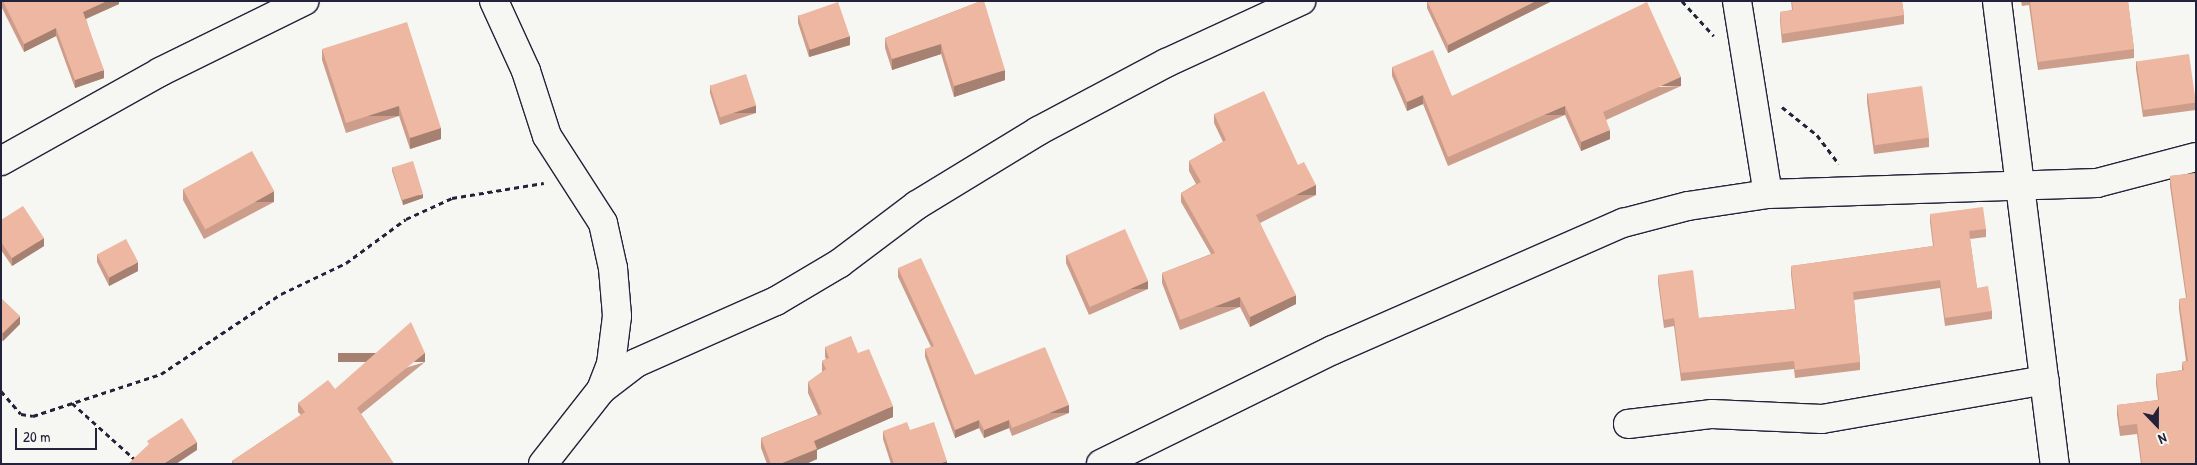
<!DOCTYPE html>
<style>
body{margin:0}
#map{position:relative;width:2197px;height:465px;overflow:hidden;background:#f6f6f2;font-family:"Patrick Hand",sans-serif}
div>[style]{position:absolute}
.path>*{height:3px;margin-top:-1.5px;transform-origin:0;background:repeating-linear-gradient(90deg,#22223b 0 5px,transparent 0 9px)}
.roads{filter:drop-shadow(1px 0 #22223b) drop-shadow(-1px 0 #22223b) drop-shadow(0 1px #22223b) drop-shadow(0 -1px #22223b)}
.minor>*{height:28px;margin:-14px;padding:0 14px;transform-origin:14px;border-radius:14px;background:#f6f6f2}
.wall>*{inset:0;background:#cc9d8a}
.shaded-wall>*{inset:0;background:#a68071;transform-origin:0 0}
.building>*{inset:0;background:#edb7a1;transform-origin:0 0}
span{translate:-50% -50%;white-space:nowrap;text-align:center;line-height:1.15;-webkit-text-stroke:4.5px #f6f6f2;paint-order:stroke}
.frame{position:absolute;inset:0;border:2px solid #22223b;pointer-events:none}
.north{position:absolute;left:2132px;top:400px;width:50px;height:50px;-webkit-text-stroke:4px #f6f6f2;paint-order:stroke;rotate:158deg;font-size:14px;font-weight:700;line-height:20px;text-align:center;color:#22223b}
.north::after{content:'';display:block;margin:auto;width:18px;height:22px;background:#22223b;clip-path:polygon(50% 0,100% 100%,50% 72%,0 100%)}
.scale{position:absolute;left:15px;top:428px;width:82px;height:22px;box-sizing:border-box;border:2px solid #22223b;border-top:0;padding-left:6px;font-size:15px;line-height:18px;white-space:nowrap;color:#22223b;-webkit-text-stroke:4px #f6f6f2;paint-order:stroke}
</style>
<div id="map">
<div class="path">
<div style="left:1682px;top:1px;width:47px;rotate:47.6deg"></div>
<div style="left:1782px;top:107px;width:45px;rotate:38.7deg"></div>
<div style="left:1817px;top:135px;width:36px;rotate:53deg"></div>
<div style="left:1px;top:391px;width:30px;rotate:49deg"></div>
<div style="left:21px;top:414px;width:12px;rotate:9deg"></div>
<div style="left:33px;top:416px;width:135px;rotate:-18.2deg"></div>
<div style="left:161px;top:374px;width:144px;rotate:-33.7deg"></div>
<div style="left:281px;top:294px;width:72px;rotate:-25.5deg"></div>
<div style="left:346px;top:263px;width:74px;rotate:-36.3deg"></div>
<div style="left:406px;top:219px;width:51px;rotate:-24.5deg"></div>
<div style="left:452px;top:198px;width:93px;rotate:-9.3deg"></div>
<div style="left:72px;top:403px;width:91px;rotate:41.9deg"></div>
</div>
<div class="roads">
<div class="minor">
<div style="left:494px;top:1px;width:77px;rotate:65.4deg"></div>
<div style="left:526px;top:71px;width:68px;rotate:72.1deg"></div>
<div style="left:547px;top:136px;width:103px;rotate:57.2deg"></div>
<div style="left:603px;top:223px;width:46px;rotate:77.5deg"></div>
<div style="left:613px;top:268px;width:48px;rotate:85.2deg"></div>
<div style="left:617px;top:316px;width:48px;rotate:97.1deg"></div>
<div style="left:611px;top:364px;width:28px;rotate:111deg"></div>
<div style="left:601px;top:390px;width:94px;rotate:128.1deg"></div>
<div style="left:1737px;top:1px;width:195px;rotate:80.9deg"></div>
<div style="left:1997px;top:1px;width:467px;rotate:82.9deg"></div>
<div style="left:1px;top:161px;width:182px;rotate:-29.2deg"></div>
<div style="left:160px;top:72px;width:161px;rotate:-26.2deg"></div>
<div style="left:601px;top:390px;width:44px;rotate:-37.6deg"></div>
<div style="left:636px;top:363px;width:153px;rotate:-23.9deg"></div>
<div style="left:776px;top:301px;width:74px;rotate:-30.7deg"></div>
<div style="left:840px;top:263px;width:96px;rotate:-37deg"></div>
<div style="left:917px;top:205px;width:142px;rotate:-31.4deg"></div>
<div style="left:1038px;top:131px;width:145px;rotate:-28deg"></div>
<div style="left:1166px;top:63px;width:149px;rotate:-24.7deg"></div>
<div style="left:1628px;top:424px;width:85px;rotate:-6.8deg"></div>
<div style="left:1712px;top:414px;width:110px;rotate:2.6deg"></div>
<div style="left:1822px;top:419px;width:226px;rotate:-9.9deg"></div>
<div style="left:1101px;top:464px;width:258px;rotate:-26.2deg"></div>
<div style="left:1333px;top:350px;width:317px;rotate:-23.7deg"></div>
<div style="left:1623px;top:223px;width:67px;rotate:-14.7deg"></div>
<div style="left:1688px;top:206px;width:81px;rotate:-8.5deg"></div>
<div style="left:1768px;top:194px;width:329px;rotate:-1.9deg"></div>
<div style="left:2097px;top:183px;width:102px;rotate:-14.7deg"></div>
</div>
</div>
<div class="wall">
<div style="clip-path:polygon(1px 1px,119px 1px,119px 4px,86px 19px,104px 78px,75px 88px,56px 36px,24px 52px,1px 6px)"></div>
<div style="clip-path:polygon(981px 1px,1005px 80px,954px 97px,941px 54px,892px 70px,885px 48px,885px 38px)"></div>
<div style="clip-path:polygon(1427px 1px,1552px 1px,1448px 53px,1427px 8px)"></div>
<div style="clip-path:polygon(1791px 1px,1902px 1px,1904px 15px,1904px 24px,1782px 43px,1780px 21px,1780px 12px,1792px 10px)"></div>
<div style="clip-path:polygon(2021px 1px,2128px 1px,2134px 49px,2134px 58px,2038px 70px,2029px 5px,2022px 6px)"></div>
<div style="clip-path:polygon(798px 15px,850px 45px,809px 57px,798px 23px)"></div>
<div style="clip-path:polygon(322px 49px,441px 128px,441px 139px,410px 149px,399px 116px,346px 133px,322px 60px)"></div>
<div style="clip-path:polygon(2136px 61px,2196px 102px,2196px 110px,2143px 117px,2136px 69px)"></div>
<div style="clip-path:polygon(1392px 67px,1452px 96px,1681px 86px,1606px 120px,1610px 139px,1581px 151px,1565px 115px,1448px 166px,1423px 104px,1407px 111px,1392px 76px)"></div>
<div style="clip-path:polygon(710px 85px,756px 113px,720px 125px,710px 93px)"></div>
<div style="clip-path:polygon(1867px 93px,1929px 138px,1929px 147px,1874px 154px,1867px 102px)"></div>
<div style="clip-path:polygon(1214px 114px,1298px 165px,1316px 195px,1260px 223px,1296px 304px,1250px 327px,1240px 307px,1180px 330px,1162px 283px,1162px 273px,1211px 254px,1181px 202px,1181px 193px,1196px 184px,1189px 171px,1189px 161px,1223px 142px,1214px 123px)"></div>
<div style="clip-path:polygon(392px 167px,423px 198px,403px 205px,392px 171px)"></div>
<div style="clip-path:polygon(2196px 173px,2196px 464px,2141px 464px,2137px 434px,2120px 436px,2117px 415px,2117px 405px,2158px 400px,2156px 384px,2156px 374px,2182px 370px,2182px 362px,2186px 361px,2179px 309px,2179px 299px,2186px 298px,2170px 186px,2170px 176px)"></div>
<div style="clip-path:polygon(183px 189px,274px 202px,204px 239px,183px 200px)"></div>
<div style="clip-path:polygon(1930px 214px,1986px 229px,1986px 237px,1970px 239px,1977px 288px,1992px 311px,1992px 319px,1945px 326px,1940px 288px,1854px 300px,1860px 362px,1860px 370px,1795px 378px,1794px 369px,1681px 381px,1674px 326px,1664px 328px,1658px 282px,1658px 275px,1699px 318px,1795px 309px,1791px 274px,1791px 266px,1933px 246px,1930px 222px)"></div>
<div style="clip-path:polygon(1px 220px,44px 246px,12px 266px,1px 250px)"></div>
<div style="clip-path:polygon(97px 254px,138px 271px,109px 286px,97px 262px)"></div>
<div style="clip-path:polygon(1066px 255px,1148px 289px,1089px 315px,1066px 263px)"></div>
<div style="clip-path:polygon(898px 268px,975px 375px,1069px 413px,1012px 436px,1009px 428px,984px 438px,979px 428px,955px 438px,925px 357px,925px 349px,931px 347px,898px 277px)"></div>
<div style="clip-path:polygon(1px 298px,20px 324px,3px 341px,1px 340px)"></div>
<div style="clip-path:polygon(825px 347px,858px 353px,893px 417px,817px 450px,817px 459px,806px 464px,767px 464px,761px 448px,761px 438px,818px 415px,808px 393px,808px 382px,822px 372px,822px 361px,826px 359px,825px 357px)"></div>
<div style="clip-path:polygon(425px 362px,361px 414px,394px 464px,232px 464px,232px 461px,301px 415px,298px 412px,298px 403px,335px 389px)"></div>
<div style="clip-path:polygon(910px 430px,947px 464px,891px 464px,883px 439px,883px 431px)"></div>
</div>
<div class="shaded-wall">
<div style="clip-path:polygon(107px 1px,119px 1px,119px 4px,83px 20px,83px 12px)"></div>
<div style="clip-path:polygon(1536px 1px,1552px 1px,1448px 53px,1448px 45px)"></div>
<div style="clip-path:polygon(56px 28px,56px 36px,24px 52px,24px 44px)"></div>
<div style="clip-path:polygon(850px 36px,850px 45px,809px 57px,809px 49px)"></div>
<div style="clip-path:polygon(941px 44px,941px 54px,892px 70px,892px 59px)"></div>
<div style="clip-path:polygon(104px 70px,104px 78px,75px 88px,75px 80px)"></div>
<div style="clip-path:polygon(1005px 70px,1005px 80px,954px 97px,954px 86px)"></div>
<div style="left:1681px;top:77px;width:9px;height:85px;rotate:90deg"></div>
<div style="clip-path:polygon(1423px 95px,1423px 104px,1407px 111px,1407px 102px)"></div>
<div style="left:756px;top:105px;width:8px;height:38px;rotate:90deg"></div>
<div style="left:399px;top:106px;width:10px;height:56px;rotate:90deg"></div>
<div style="left:1565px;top:106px;width:9px;height:128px;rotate:90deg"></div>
<div style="clip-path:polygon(441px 128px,441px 139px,410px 149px,410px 138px)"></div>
<div style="clip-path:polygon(1610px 130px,1610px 139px,1581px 151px,1581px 142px)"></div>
<div style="left:1316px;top:185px;width:10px;height:67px;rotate:90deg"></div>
<div style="left:274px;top:191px;width:11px;height:79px;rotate:90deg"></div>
<div style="clip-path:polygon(423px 194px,423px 198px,403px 205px,403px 200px)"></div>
<div style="clip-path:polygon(44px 238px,44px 246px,12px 266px,12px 258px)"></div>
<div style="clip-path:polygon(138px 262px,138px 271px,109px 286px,109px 278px)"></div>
<div style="left:1148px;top:281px;width:8px;height:64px;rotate:90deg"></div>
<div style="clip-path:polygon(1296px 295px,1296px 304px,1250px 327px,1250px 317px)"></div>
<div style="left:1240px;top:297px;width:10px;height:64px;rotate:90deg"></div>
<div style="clip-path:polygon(20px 316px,20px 324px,3px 341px,3px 333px)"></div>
<div style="left:425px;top:353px;width:9px;height:87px;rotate:90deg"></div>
<div style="left:1069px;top:405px;width:8px;height:61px;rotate:90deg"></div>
<div style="clip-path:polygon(893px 406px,893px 417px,817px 450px,817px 459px,806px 464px,780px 464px,814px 441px)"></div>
<div style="clip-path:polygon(979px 420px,979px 428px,955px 438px,955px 430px)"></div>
<div style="clip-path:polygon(1009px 420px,1009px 428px,984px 438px,984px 430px)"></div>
<div style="clip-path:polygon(197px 442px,197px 450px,176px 464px,163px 464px)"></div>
<div style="clip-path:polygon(947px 461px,947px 464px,939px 464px)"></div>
</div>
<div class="building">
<div style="clip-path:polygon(3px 1px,107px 1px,83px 12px,104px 70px,75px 80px,56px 28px,24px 44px)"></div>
<div style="clip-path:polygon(981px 1px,984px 1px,1005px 70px,954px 86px,941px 44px,892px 59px,885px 38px)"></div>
<div style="clip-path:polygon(1427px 1px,1536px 1px,1448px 45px)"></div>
<div style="clip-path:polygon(1792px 1px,1902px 1px,1904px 15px,1782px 34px,1780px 12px,1793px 10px)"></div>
<div style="clip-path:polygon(2030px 1px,2128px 1px,2134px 49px,2038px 62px)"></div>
<div style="left:838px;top:2px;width:36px;height:42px;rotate:71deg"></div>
<div style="clip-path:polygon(1647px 2px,1681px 77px,1603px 112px,1610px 130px,1581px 142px,1565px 106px,1448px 157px,1423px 95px,1407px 102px,1392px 67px,1433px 50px,1452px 96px)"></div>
<div style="clip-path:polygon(407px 22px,441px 128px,410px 138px,399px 106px,346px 123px,322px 49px)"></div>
<div style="left:2189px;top:54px;width:49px;height:53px;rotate:82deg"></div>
<div style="left:746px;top:74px;width:33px;height:38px;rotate:72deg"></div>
<div style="left:1922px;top:86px;width:52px;height:55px;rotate:82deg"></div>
<div style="clip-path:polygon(1264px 91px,1298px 165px,1304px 162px,1316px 185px,1256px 215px,1296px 295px,1250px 317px,1240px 297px,1180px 320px,1162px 273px,1215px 253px,1181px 193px,1201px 182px,1189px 161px,1226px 140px,1214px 114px)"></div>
<div style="left:252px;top:151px;width:46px;height:79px;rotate:61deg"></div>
<div style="left:413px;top:161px;width:34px;height:22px;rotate:73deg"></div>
<div style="clip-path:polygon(2196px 173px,2196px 464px,2142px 464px,2137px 424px,2120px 426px,2117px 405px,2159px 400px,2156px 374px,2184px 370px,2182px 362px,2188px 361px,2179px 299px,2187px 298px,2170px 176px)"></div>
<div style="clip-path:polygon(23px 206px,44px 238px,12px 258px,1px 242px,1px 220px)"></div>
<div style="clip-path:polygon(1983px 207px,1986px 229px,1969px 231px,1977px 288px,1988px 286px,1992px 311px,1945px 318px,1940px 280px,1853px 292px,1860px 362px,1795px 370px,1794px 361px,1681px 373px,1674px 318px,1664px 320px,1658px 275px,1693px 270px,1699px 318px,1796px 309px,1791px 266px,1934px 246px,1930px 214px)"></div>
<div style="left:1125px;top:229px;width:57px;height:64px;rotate:66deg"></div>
<div style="left:126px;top:239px;width:26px;height:33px;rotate:62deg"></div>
<div style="clip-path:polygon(921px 258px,975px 375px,1045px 347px,1069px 405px,1012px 428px,1009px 420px,984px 430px,979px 420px,955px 430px,925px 349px,934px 346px,898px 268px)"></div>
<div style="clip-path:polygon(1px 298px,20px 316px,3px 333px,1px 332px)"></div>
<div style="clip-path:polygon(411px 322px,425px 353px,357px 408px,394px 464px,234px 464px,232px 461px,305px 412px,298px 403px,328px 380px,335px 389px)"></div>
<div style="clip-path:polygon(851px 336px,858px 353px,869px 349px,893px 406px,814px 441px,817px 449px,780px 464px,771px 464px,761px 438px,822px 414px,808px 382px,826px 369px,822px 361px,829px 358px,825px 347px)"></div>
<div style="clip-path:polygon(182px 418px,197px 442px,163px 464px,128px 464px,149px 444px,147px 441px)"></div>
<div style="clip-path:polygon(907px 422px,910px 430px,934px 422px,947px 461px,939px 464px,894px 464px,883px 431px)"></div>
</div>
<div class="frame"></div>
<div class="north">N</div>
<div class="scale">20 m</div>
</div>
